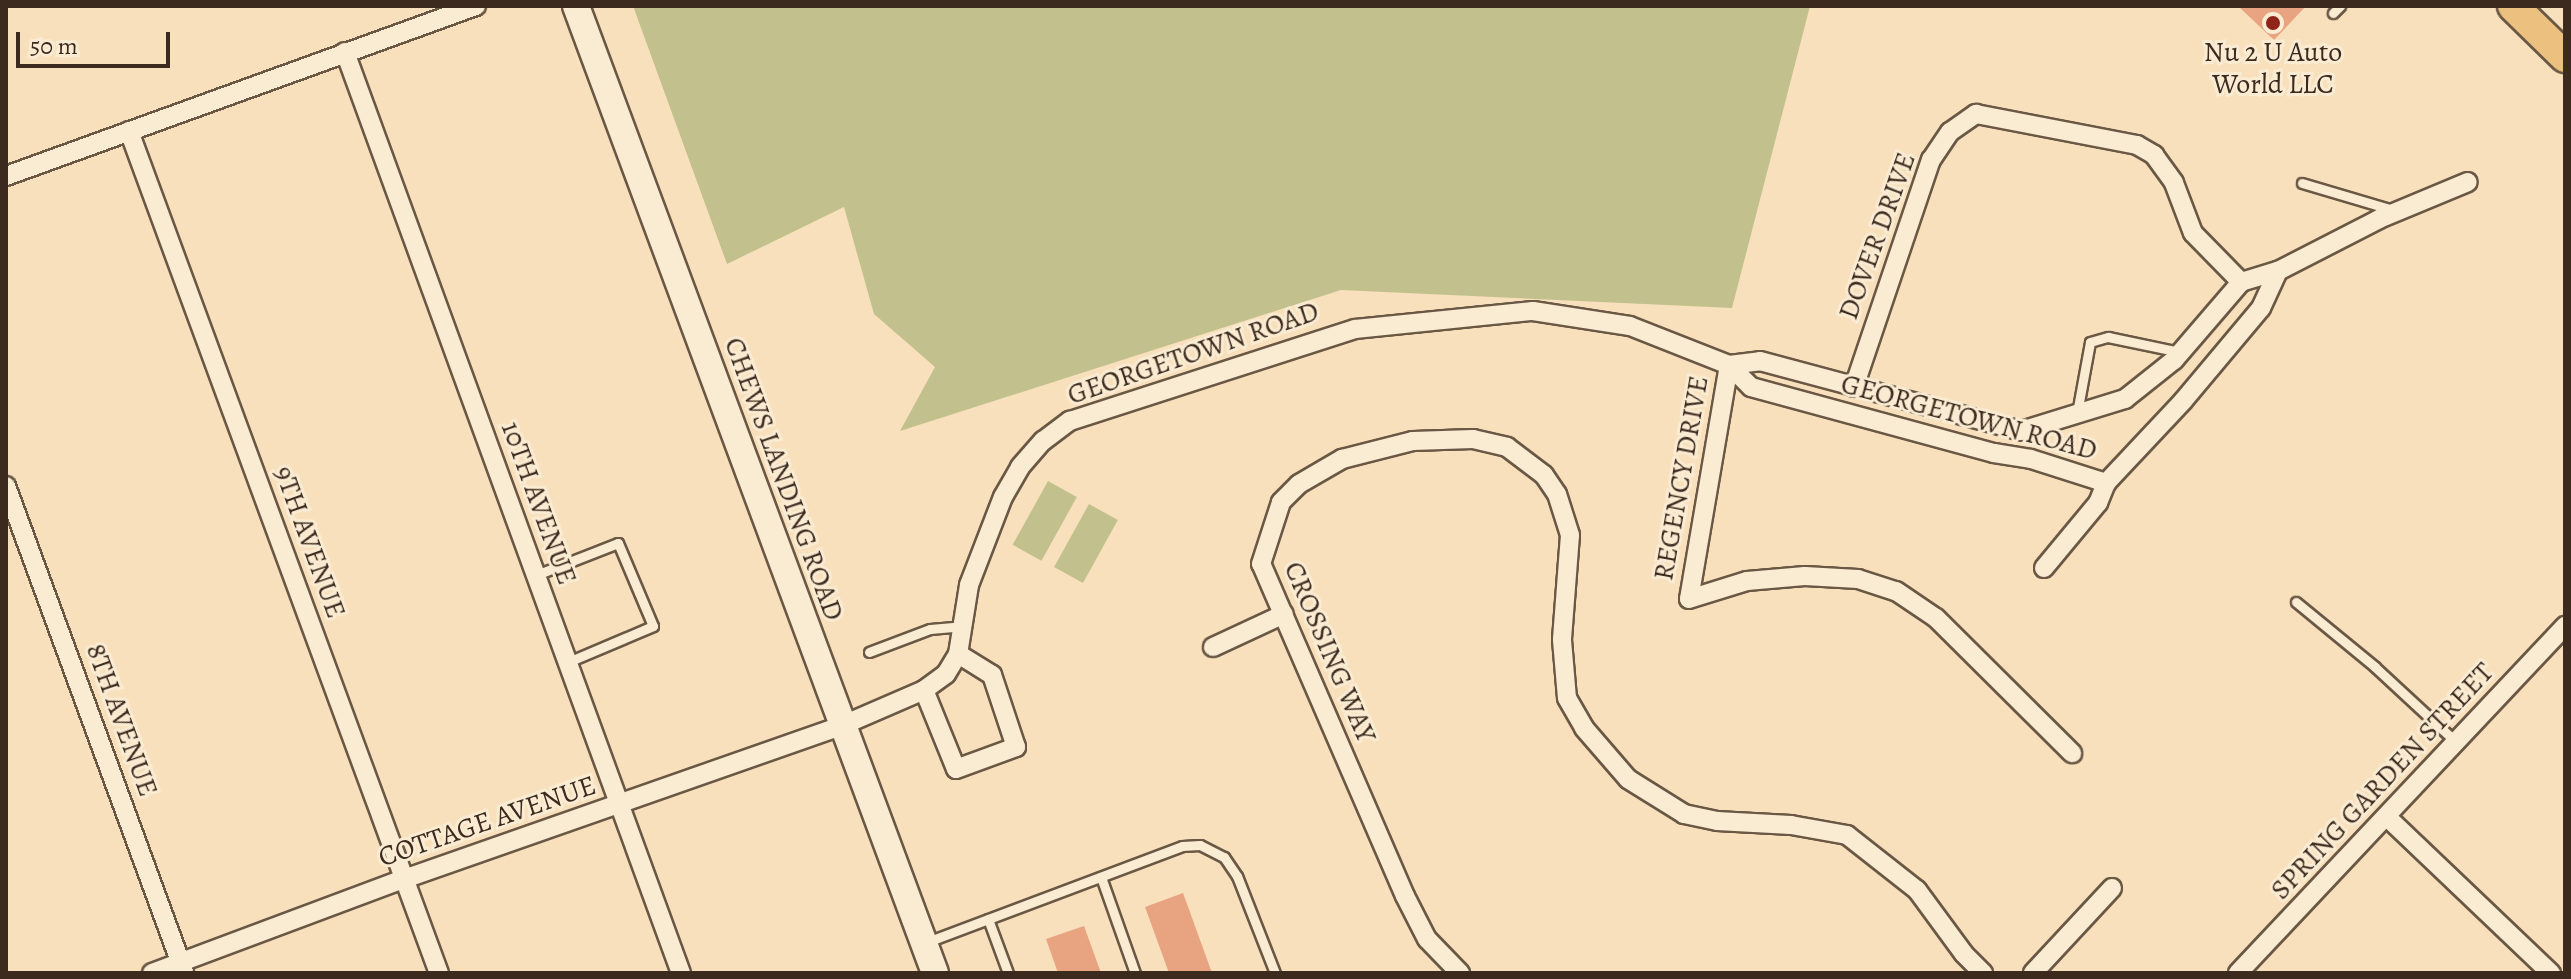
<!DOCTYPE html>
<style>
body{margin:0}
#map{position:relative;width:2571px;height:979px;overflow:hidden;background:#f8e0bc;font-family:Alegreya,serif}
div>[style]{position:absolute}
.green>*{inset:0;background:#c2c18d;transform-origin:0 0}
.building>*{inset:0;background:#e8a381}
.roads{filter:drop-shadow(2px 0 #6a5845) drop-shadow(-2px 0 #6a5845) drop-shadow(0 2px #6a5845) drop-shadow(0 -2px #6a5845)}
.lane>*{height:9px;margin:-4.5px;padding:0 4.5px;transform-origin:4.5px;border-radius:4.5px;background:#faebd3}
.street>*{height:18px;margin:-9px;padding:0 9px;transform-origin:9px;border-radius:9px;background:#faebd3}
.secondary>*{height:26px;margin:-13px;padding:0 13px;transform-origin:13px;border-radius:13px;background:#faebd3}
.primary>*{height:30px;margin:-15px;padding:0 15px;transform-origin:15px;border-radius:15px;background:#ecc07e}
.dots>*{width:22px;height:22px;translate:-50% -50%;box-sizing:border-box;border:4px solid #faebd3;border-radius:50%}
span{translate:-50% -50%;white-space:nowrap;text-align:center;line-height:1.15;-webkit-text-stroke:6px #faebd3;paint-order:stroke}
.poi-label{font-size:28px;color:#3b2a1d}
.street-label{font-size:28px;color:#3b2a1d}
.frame{position:absolute;inset:0;border:8px solid #3b2a1d;pointer-events:none}
.scale{position:absolute;left:16px;top:32px;width:154px;height:36px;box-sizing:border-box;border:4px solid #3b2a1d;border-top:0;padding-left:10px;font-size:24px;line-height:28px;white-space:nowrap;color:#3b2a1d;-webkit-text-stroke:6px #faebd3;paint-order:stroke}
</style>
<div id="map">
<div class="green">
<div style="clip-path:polygon(633px 6px,1810px 6px,1732px 308px,1341px 290px,900px 431px,935px 367px,874px 314px,844px 207px,727px 264px)"></div>
<div style="left:1048px;top:481px;width:33px;height:73px;rotate:29deg"></div>
<div style="left:1089px;top:504px;width:33px;height:72px;rotate:29deg"></div>
</div>
<div class="building">
<div style="clip-path:polygon(2238px 6px,2306px 6px,2274px 40px)"></div>
<div style="clip-path:polygon(1183px 893px,1212px 973px,1169px 973px,1145px 907px)"></div>
<div style="clip-path:polygon(1084px 926px,1101px 973px,1058px 973px,1046px 939px)"></div>
</div>
<div class="roads">
<div class="lane">
<div style="left:2333px;top:13px;width:10px;rotate:-45deg"></div>
<div style="left:2302px;top:183px;width:95px;rotate:16.5deg"></div>
<div style="left:2077px;top:413px;width:72px;rotate:-79.6deg"></div>
<div style="left:2090px;top:342px;width:19px;rotate:-16deg"></div>
<div style="left:2108px;top:337px;width:74px;rotate:11.8deg"></div>
<div style="left:536px;top:575px;width:88px;rotate:-21.3deg"></div>
<div style="left:618px;top:543px;width:90px;rotate:67.1deg"></div>
<div style="left:653px;top:626px;width:92px;rotate:157deg"></div>
<div style="left:2296px;top:602px;width:102px;rotate:39.4deg"></div>
<div style="left:2375px;top:667px;width:112px;rotate:42.8deg"></div>
<div style="left:869px;top:652px;width:65px;rotate:-20.7deg"></div>
<div style="left:930px;top:629px;width:32px;rotate:-5deg"></div>
<div style="left:1101px;top:877px;width:102px;rotate:70.5deg"></div>
<div style="left:988px;top:919px;width:58px;rotate:69.7deg"></div>
<div style="left:927px;top:942px;width:272px;rotate:-20.6deg"></div>
<div style="left:1182px;top:846px;width:18px;rotate:-3deg"></div>
<div style="left:1200px;top:845px;width:27px;rotate:27deg"></div>
<div style="left:1224px;top:857px;width:23px;rotate:56deg"></div>
<div style="left:1237px;top:876px;width:104px;rotate:68.6deg"></div>
</div>
<div class="street">
<div style="left:345px;top:52px;width:980px;rotate:69.96deg"></div>
<div style="left:129px;top:131px;width:897px;rotate:69.79deg"></div>
<div style="left:6px;top:176px;width:500px;rotate:-19.9deg"></div>
<div style="left:1729px;top:365px;width:237px;rotate:99.7deg"></div>
<div style="left:1689px;top:599px;width:61px;rotate:-17.2deg"></div>
<div style="left:1747px;top:581px;width:58px;rotate:-4.9deg"></div>
<div style="left:1805px;top:576px;width:53px;rotate:3.2deg"></div>
<div style="left:1858px;top:579px;width:40px;rotate:18deg"></div>
<div style="left:1896px;top:591px;width:48px;rotate:34deg"></div>
<div style="left:1936px;top:618px;width:192px;rotate:44.8deg"></div>
<div style="left:1729px;top:365px;width:31px;rotate:-7deg"></div>
<div style="left:1760px;top:361px;width:270px;rotate:15deg"></div>
<div style="left:2021px;top:431px;width:109px;rotate:-17.1deg"></div>
<div style="left:2125px;top:399px;width:63px;rotate:-38.5deg"></div>
<div style="left:2174px;top:360px;width:103px;rotate:-49.3deg"></div>
<div style="left:1854px;top:387px;width:240px;rotate:-71.3deg"></div>
<div style="left:1931px;top:160px;width:34px;rotate:-56deg"></div>
<div style="left:1950px;top:132px;width:32px;rotate:-35deg"></div>
<div style="left:1976px;top:114px;width:164px;rotate:10.9deg"></div>
<div style="left:2137px;top:145px;width:20px;rotate:30deg"></div>
<div style="left:2154px;top:155px;width:34px;rotate:54deg"></div>
<div style="left:2174px;top:183px;width:53px;rotate:69.2deg"></div>
<div style="left:2193px;top:233px;width:69px;rotate:45.6deg"></div>
<div style="left:2241px;top:282px;width:39px;rotate:-17deg"></div>
<div style="left:2278px;top:271px;width:114px;rotate:-27.2deg"></div>
<div style="left:2379px;top:219px;width:96px;rotate:-22.6deg"></div>
<div style="left:6px;top:486px;width:518px;rotate:69.88deg"></div>
<div style="left:2044px;top:568px;width:85px;rotate:-50.3deg"></div>
<div style="left:2098px;top:503px;width:22px;rotate:-68deg"></div>
<div style="left:2106px;top:483px;width:112px;rotate:-46.8deg"></div>
<div style="left:2183px;top:401px;width:121px;rotate:-50deg"></div>
<div style="left:2261px;top:308px;width:41px;rotate:-65.3deg"></div>
<div style="left:1213px;top:647px;width:78px;rotate:-24.9deg"></div>
<div style="left:924px;top:690px;width:85px;rotate:67.9deg"></div>
<div style="left:956px;top:769px;width:64px;rotate:-20.1deg"></div>
<div style="left:1016px;top:747px;width:76px;rotate:-108.4deg"></div>
<div style="left:992px;top:675px;width:40px;rotate:-148deg"></div>
<div style="left:2388px;top:818px;width:225px;rotate:43.6deg"></div>
<div style="left:152px;top:973px;width:269px;rotate:-20.5deg"></div>
<div style="left:404px;top:879px;width:463px;rotate:-19.3deg"></div>
<div style="left:841px;top:726px;width:90px;rotate:-23.4deg"></div>
<div style="left:924px;top:690px;width:27px;rotate:-36deg"></div>
<div style="left:946px;top:674px;width:23px;rotate:-59deg"></div>
<div style="left:958px;top:654px;width:70px;rotate:-80.9deg"></div>
<div style="left:969px;top:585px;width:94px;rotate:-68.9deg"></div>
<div style="left:1003px;top:497px;width:34px;rotate:-60deg"></div>
<div style="left:1020px;top:467px;width:35px;rotate:-49deg"></div>
<div style="left:1043px;top:441px;width:34px;rotate:-37deg"></div>
<div style="left:1070px;top:421px;width:299px;rotate:-17.9deg"></div>
<div style="left:1355px;top:329px;width:179px;rotate:-5.8deg"></div>
<div style="left:1533px;top:311px;width:98px;rotate:8.8deg"></div>
<div style="left:1630px;top:326px;width:106px;rotate:21.5deg"></div>
<div style="left:1729px;top:365px;width:31px;rotate:45deg"></div>
<div style="left:1751px;top:387px;width:252px;rotate:15.2deg"></div>
<div style="left:1994px;top:453px;width:37px;rotate:9deg"></div>
<div style="left:2031px;top:459px;width:79px;rotate:17.7deg"></div>
<div style="left:1460px;top:973px;width:47px;rotate:-134.1deg"></div>
<div style="left:1427px;top:939px;width:48px;rotate:-117.1deg"></div>
<div style="left:1405px;top:896px;width:362px;rotate:-113.4deg"></div>
<div style="left:1261px;top:564px;width:65px;rotate:-72.1deg"></div>
<div style="left:1281px;top:502px;width:25px;rotate:-45deg"></div>
<div style="left:1299px;top:484px;width:50px;rotate:-30.2deg"></div>
<div style="left:1342px;top:459px;width:73px;rotate:-14.2deg"></div>
<div style="left:1413px;top:441px;width:60px;rotate:-1.9deg"></div>
<div style="left:1473px;top:439px;width:35px;rotate:13deg"></div>
<div style="left:1507px;top:447px;width:46px;rotate:37.1deg"></div>
<div style="left:1544px;top:475px;width:23px;rotate:56deg"></div>
<div style="left:1557px;top:494px;width:43px;rotate:72.4deg"></div>
<div style="left:1570px;top:535px;width:105px;rotate:94.4deg"></div>
<div style="left:1562px;top:640px;width:58px;rotate:85.1deg"></div>
<div style="left:1567px;top:698px;width:34px;rotate:60deg"></div>
<div style="left:1584px;top:728px;width:67px;rotate:49.2deg"></div>
<div style="left:1628px;top:779px;width:66px;rotate:32deg"></div>
<div style="left:1684px;top:814px;width:34px;rotate:12deg"></div>
<div style="left:1717px;top:821px;width:74px;rotate:3.1deg"></div>
<div style="left:1791px;top:825px;width:57px;rotate:10.1deg"></div>
<div style="left:1847px;top:835px;width:89px;rotate:38.2deg"></div>
<div style="left:1917px;top:890px;width:79px;rotate:53.7deg"></div>
<div style="left:1964px;top:954px;width:27px;rotate:45deg"></div>
<div style="left:2033px;top:973px;width:116px;rotate:-47.1deg"></div>
<div style="left:2238px;top:973px;width:477px;rotate:-46.7deg"></div>
</div>
<div class="secondary">
<div style="left:576px;top:6px;width:1031px;rotate:69.63deg"></div>
</div>
<div class="primary">
<div style="left:2513px;top:6px;width:73px;rotate:44.4deg"></div>
</div>
</div>
<div class="dots">
<div style="left:2273px;top:23px;background:#8f2418"></div>
</div>
<div class="poi-label">
<span style="left:2273px;top:68px">Nu 2 U Auto<br>World LLC</span>
</div>
<div class="street-label">
<span style="left:1877px;top:236px;rotate:-70deg">DOVER DRIVE</span>
<span style="left:1193px;top:353px;rotate:-19deg">GEORGETOWN ROAD</span>
<span style="left:1969px;top:417px;rotate:15deg">GEORGETOWN ROAD</span>
<span style="left:1681px;top:478px;rotate:-80deg">REGENCY DRIVE</span>
<span style="left:784px;top:479px;rotate:70deg">CHEWS LANDING ROAD</span>
<span style="left:539px;top:503px;rotate:70deg">10TH AVENUE</span>
<span style="left:310px;top:542px;rotate:70deg">9TH AVENUE</span>
<span style="left:1330px;top:652px;rotate:67deg">CROSSING WAY</span>
<span style="left:122px;top:720px;rotate:70deg">8TH AVENUE</span>
<span style="left:2382px;top:781px;rotate:-47deg">SPRING GARDEN STREET</span>
<span style="left:487px;top:821px;rotate:-19deg">COTTAGE AVENUE</span>
</div>
<div class="frame"></div>
<div class="scale">50 m</div>
</div>
